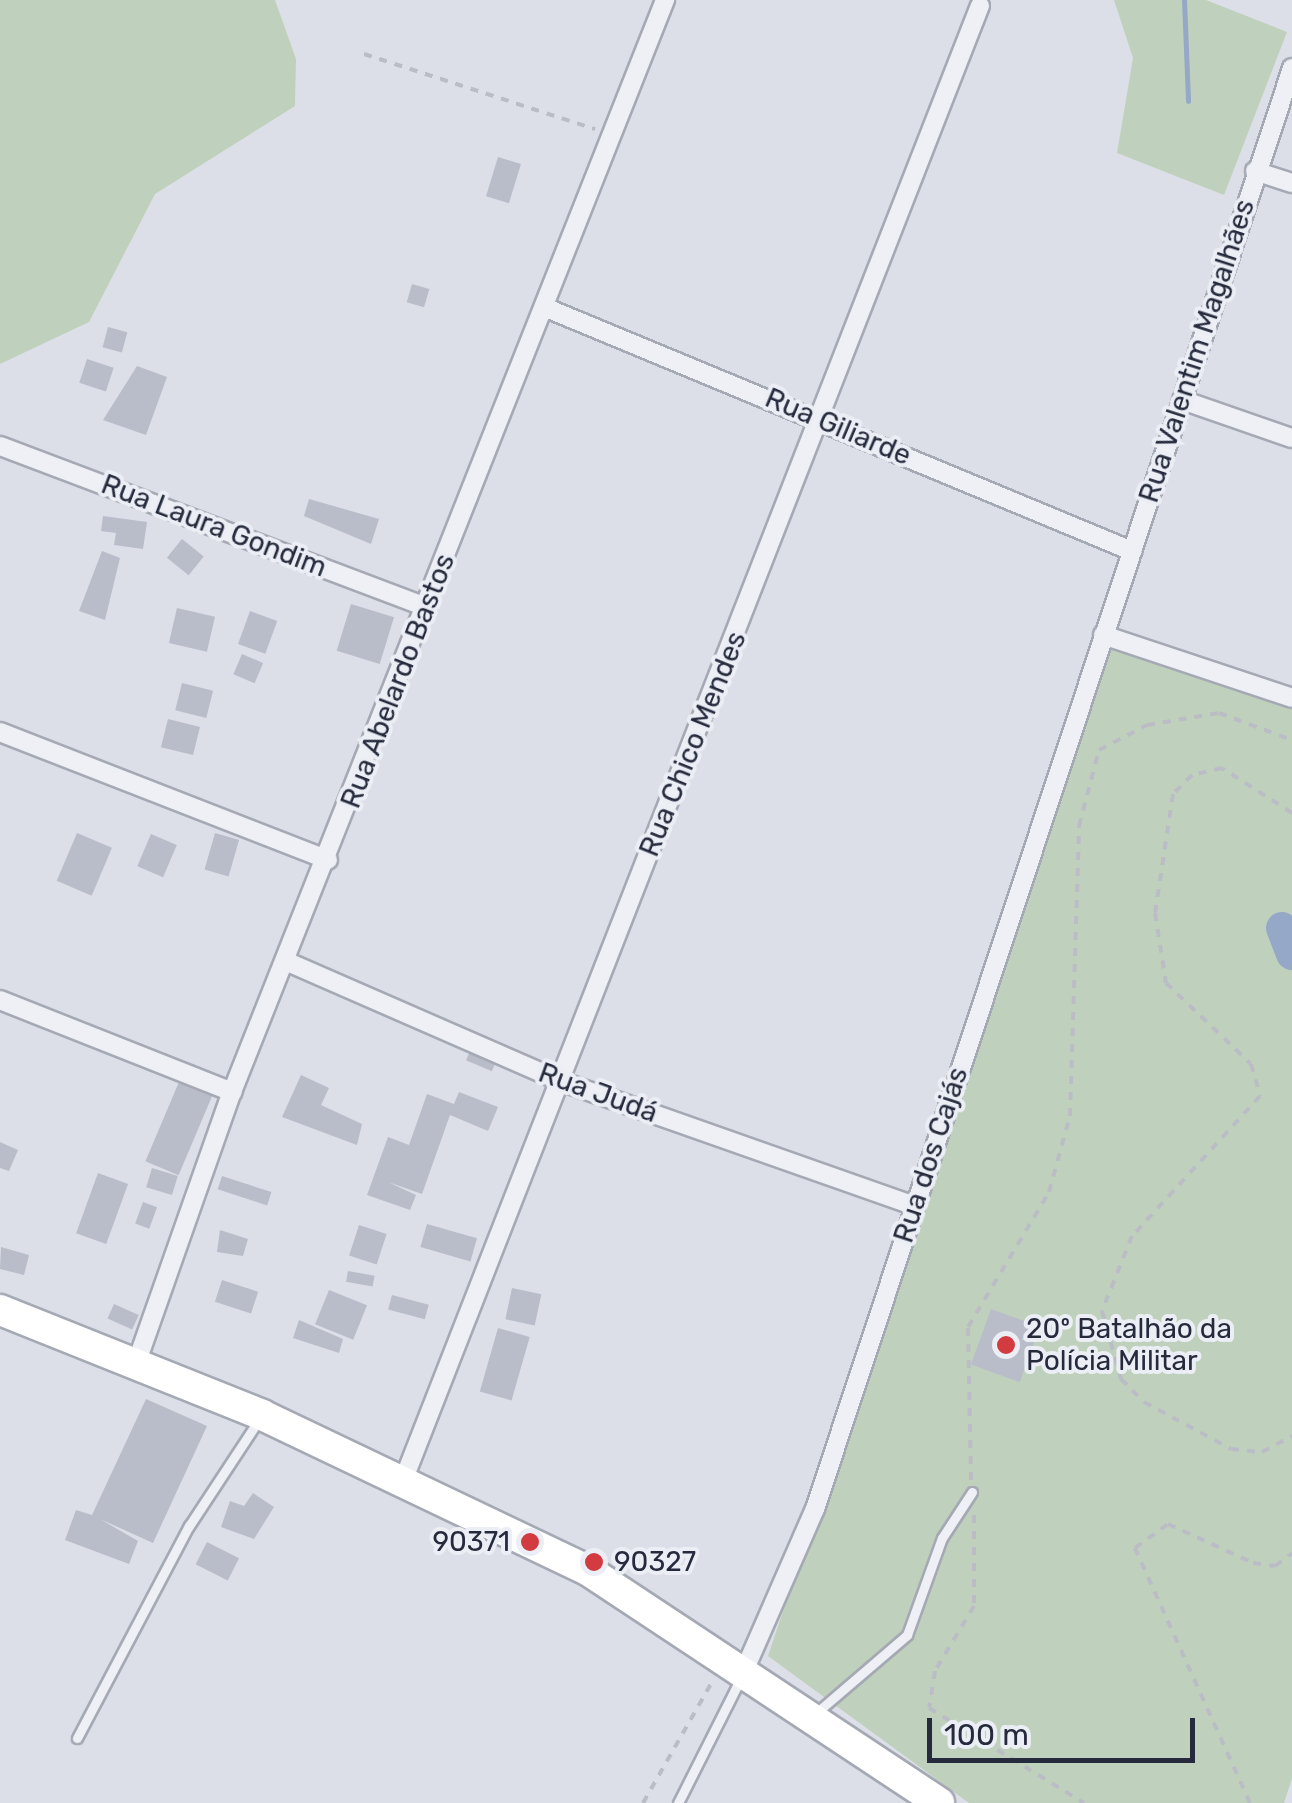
<!DOCTYPE html>
<meta charset="utf-8">
<style>
body{margin:0}
#map{position:relative;width:1292px;height:1803px;overflow:hidden;background:#dcdfe7;font-family:Rubik,sans-serif}
div>[style]{position:absolute}
.green>*{inset:0;background:#bfd1bc}
.stream>*{height:5px;margin:-2.5px;padding:0 2.5px;transform-origin:2.5px;border-radius:2.5px;background:#95a8c8}
.river>*{height:32px;margin:-16px;padding:0 16px;transform-origin:16px;border-radius:16px;background:#95a8c8}
.building>*{inset:0;background:#b9bdc9;transform-origin:0 0}
.path>*{height:4px;margin-top:-2px;transform-origin:0;background:repeating-linear-gradient(90deg,#babdc5 0 8px,transparent 0 16px)}
.roads{filter:drop-shadow(2px 0 #a5a9b4) drop-shadow(-2px 0 #a5a9b4) drop-shadow(0 2px #a5a9b4) drop-shadow(0 -2px #a5a9b4)}
.lane>*{height:9px;margin:-4.5px;padding:0 4.5px;transform-origin:4.5px;border-radius:4.5px;background:#eef0f5}
.street>*{height:18px;margin:-9px;padding:0 9px;transform-origin:9px;border-radius:9px;background:#eef0f5}
.primary>*{height:30px;margin:-15px;padding:0 15px;transform-origin:15px;border-radius:15px;background:#fff}
.dots>*{width:28px;height:28px;translate:-50% -50%;box-sizing:border-box;border:5px solid #ebeef4;border-radius:50%}
span{translate:-50% -50%;white-space:nowrap;text-align:center;line-height:1.15;-webkit-text-stroke:8px #ebeef4;paint-order:stroke}
.street-label{font-size:28px;color:#252b3d}
.poi-label{font-size:28px;color:#252b3d}
.left{translate:0 -50%;text-align:left}
.right{translate:-100% -50%;text-align:right}
.scale{position:absolute;left:927px;top:1718px;width:268px;height:45px;box-sizing:border-box;border:5px solid #252b3d;border-top:0;padding-left:12px;font-size:30px;line-height:35px;white-space:nowrap;color:#252b3d;-webkit-text-stroke:8px #ebeef4;paint-order:stroke}
</style>
<div id="map">
<div class="green">
<div style="clip-path:polygon(0 0,275px 0,296px 59px,295px 106px,155px 194px,89px 322px,0 364px)"></div>
<div style="clip-path:polygon(1114px 0,1206px 0,1287px 32px,1224px 195px,1117px 153px,1133px 58px)"></div>
<div style="clip-path:polygon(1107px 646px,1292px 709px,1292px 1778px,1284px 1803px,969px 1803px,768px 1656px)"></div>
</div>
<div class="stream">
<div style="left:1184px;top:0;width:101px;rotate:87.7deg"></div>
</div>
<div class="river">
<div style="left:1282px;top:928px;width:28px;rotate:69deg"></div>
</div>
<div class="building">
<div style="left:498px;top:157px;width:24px;height:41px;rotate:17deg"></div>
<div style="left:412px;top:284px;width:18px;height:19px;rotate:16deg"></div>
<div style="left:108px;top:327px;width:20px;height:21px;rotate:15deg"></div>
<div style="left:87px;top:359px;width:28px;height:25px;rotate:18deg"></div>
<div style="clip-path:polygon(137px 366px,167px 377px,146px 435px,103px 420px)"></div>
<div style="clip-path:polygon(309px 499px,379px 519px,371px 544px,304px 516px)"></div>
<div style="clip-path:polygon(103px 516px,147px 522px,143px 549px,114px 545px,116px 533px,101px 531px)"></div>
<div style="left:182px;top:539px;width:28px;height:24px;rotate:39deg"></div>
<div style="clip-path:polygon(102px 551px,120px 558px,105px 620px,79px 611px)"></div>
<div style="left:351px;top:604px;width:45px;height:49px;rotate:17deg"></div>
<div style="left:177px;top:608px;width:39px;height:36px;rotate:13deg"></div>
<div style="left:250px;top:611px;width:29px;height:35px;rotate:20deg"></div>
<div style="left:242px;top:654px;width:23px;height:22px;rotate:23deg"></div>
<div style="left:182px;top:683px;width:32px;height:28px;rotate:14deg"></div>
<div style="left:168px;top:719px;width:33px;height:29px;rotate:14deg"></div>
<div style="left:77px;top:833px;width:38px;height:52px;rotate:23deg"></div>
<div style="left:215px;top:833px;width:25px;height:38px;rotate:16deg"></div>
<div style="left:151px;top:834px;width:28px;height:35px;rotate:23deg"></div>
<div style="left:470px;top:1051px;width:28px;height:10px;rotate:23deg"></div>
<div style="clip-path:polygon(301px 1075px,329px 1088px,321px 1105px,362px 1124px,357px 1145px,282px 1117px)"></div>
<div style="left:179px;top:1082px;width:36px;height:86px;rotate:23deg"></div>
<div style="clip-path:polygon(459px 1092px,498px 1107px,488px 1131px,450px 1115px,422px 1194px,388px 1182px,416px 1195px,410px 1210px,367px 1195px,388px 1137px,409px 1145px,427px 1094px,454px 1104px)"></div>
<div style="clip-path:polygon(0 1142px,18px 1150px,9px 1171px,0 1168px)"></div>
<div style="left:152px;top:1168px;width:27px;height:20px;rotate:17deg"></div>
<div style="left:98px;top:1173px;width:32px;height:64px;rotate:20deg"></div>
<div style="left:222px;top:1176px;width:52px;height:14px;rotate:18deg"></div>
<div style="left:143px;top:1202px;width:15px;height:23px;rotate:20deg"></div>
<div style="left:427px;top:1224px;width:52px;height:24px;rotate:16deg"></div>
<div style="left:359px;top:1225px;width:29px;height:32px;rotate:18deg"></div>
<div style="clip-path:polygon(220px 1230px,248px 1239px,243px 1256px,217px 1252px)"></div>
<div style="clip-path:polygon(1px 1247px,29px 1255px,24px 1275px,0 1269px)"></div>
<div style="left:348px;top:1271px;width:27px;height:11px;rotate:10deg"></div>
<div style="left:222px;top:1280px;width:38px;height:23px;rotate:18deg"></div>
<div style="left:512px;top:1288px;width:30px;height:32px;rotate:12deg"></div>
<div style="left:329px;top:1290px;width:41px;height:37px;rotate:22deg"></div>
<div style="left:392px;top:1295px;width:38px;height:15px;rotate:15deg"></div>
<div style="left:114px;top:1304px;width:27px;height:16px;rotate:24deg"></div>
<div style="left:991px;top:1309px;width:52px;height:59px;rotate:20deg"></div>
<div style="clip-path:polygon(299px 1320px,343px 1339px,339px 1353px,293px 1338px)"></div>
<div style="left:498px;top:1328px;width:33px;height:66px;rotate:16deg"></div>
<div style="clip-path:polygon(146px 1399px,207px 1426px,153px 1543px,100px 1519px,138px 1541px,129px 1564px,65px 1540px,76px 1510px,92px 1515px)"></div>
<div style="clip-path:polygon(253px 1493px,274px 1507px,254px 1539px,221px 1527px,230px 1501px,244px 1506px)"></div>
<div style="left:207px;top:1542px;width:36px;height:25px;rotate:27deg"></div>
</div>
<div class="path">
<div style="left:364px;top:54px;width:243px;rotate:18deg"></div>
<div style="left:1292px;top:813px;width:83px;rotate:-147.3deg"></div>
<div style="left:1222px;top:768px;width:31px;rotate:167deg"></div>
<div style="left:1192px;top:775px;width:27px;rotate:135deg"></div>
<div style="left:1173px;top:794px;width:120px;rotate:98.6deg"></div>
<div style="left:1155px;top:913px;width:71px;rotate:81.1deg"></div>
<div style="left:1166px;top:983px;width:117px;rotate:43.6deg"></div>
<div style="left:1251px;top:1064px;width:33px;rotate:74deg"></div>
<div style="left:1260px;top:1096px;width:190px;rotate:132.4deg"></div>
<div style="left:1132px;top:1236px;width:81px;rotate:111.8deg"></div>
<div style="left:1102px;top:1311px;width:71px;rotate:74.4deg"></div>
<div style="left:1121px;top:1379px;width:33px;rotate:45deg"></div>
<div style="left:1144px;top:1402px;width:99px;rotate:28.4deg"></div>
<div style="left:1231px;top:1449px;width:31px;rotate:6deg"></div>
<div style="left:1262px;top:1452px;width:34px;rotate:-28deg"></div>
<div style="left:971px;top:1480px;width:153px;rotate:-91.1deg"></div>
<div style="left:968px;top:1327px;width:157px;rotate:-59deg"></div>
<div style="left:1049px;top:1192px;width:79px;rotate:-74.6deg"></div>
<div style="left:1070px;top:1116px;width:290px;rotate:-88.2deg"></div>
<div style="left:1079px;top:826px;width:79px;rotate:-75.3deg"></div>
<div style="left:1099px;top:750px;width:54px;rotate:-27.5deg"></div>
<div style="left:1147px;top:725px;width:73px;rotate:-9.5deg"></div>
<div style="left:1219px;top:713px;width:78px;rotate:20.3deg"></div>
<div style="left:974px;top:1515px;width:91px;rotate:90deg"></div>
<div style="left:974px;top:1606px;width:76px;rotate:121deg"></div>
<div style="left:935px;top:1671px;width:37px;rotate:99deg"></div>
<div style="left:929px;top:1708px;width:182px;rotate:31.5deg"></div>
<div style="left:643px;top:1803px;width:139px;rotate:-60.3deg"></div>
<div style="left:1250px;top:1803px;width:280px;rotate:-114.3deg"></div>
<div style="left:1135px;top:1548px;width:41px;rotate:-36deg"></div>
<div style="left:1168px;top:1524px;width:94px;rotate:24.6deg"></div>
<div style="left:1253px;top:1563px;width:22px;rotate:8deg"></div>
<div style="left:1275px;top:1566px;width:21px;rotate:-37deg"></div>
</div>
<div class="roads">
<div class="lane">
<div style="left:816px;top:1713px;width:120px;rotate:-40.6deg"></div>
<div style="left:907px;top:1635px;width:103px;rotate:-70.2deg"></div>
<div style="left:942px;top:1538px;width:55px;rotate:-56.9deg"></div>
<div style="left:77px;top:1738px;width:240px;rotate:-62.2deg"></div>
<div style="left:189px;top:1526px;width:126px;rotate:-56.7deg"></div>
<div style="left:678px;top:1803px;width:142px;rotate:-63.3deg"></div>
</div>
<div class="street">
<div style="left:1255px;top:171px;width:39px;rotate:18deg"></div>
<div style="left:544px;top:307px;width:637px;rotate:22.54deg"></div>
<div style="left:1182px;top:400px;width:116px;rotate:19.1deg"></div>
<div style="left:0;top:446px;width:456px;rotate:20.7deg"></div>
<div style="left:1103px;top:635px;width:199px;rotate:18.4deg"></div>
<div style="left:0;top:732px;width:352px;rotate:21.3deg"></div>
<div style="left:288px;top:962px;width:297px;rotate:23.6deg"></div>
<div style="left:560px;top:1081px;width:376px;rotate:19.4deg"></div>
<div style="left:0;top:1000px;width:250px;rotate:21.6deg"></div>
<div style="left:136px;top:1364px;width:288px;rotate:-70.6deg"></div>
<div style="left:232px;top:1092px;width:1175px;rotate:-68.37deg"></div>
<div style="left:403px;top:1481px;width:1584px;rotate:-68.64deg"></div>
<div style="left:745px;top:1669px;width:175px;rotate:-66.4deg"></div>
<div style="left:815px;top:1509px;width:1518px;rotate:-71.68deg"></div>
</div>
<div class="primary">
<div style="left:0;top:1310px;width:282px;rotate:21.8deg"></div>
<div style="left:262px;top:1415px;width:362px;rotate:25.5deg"></div>
<div style="left:589px;top:1571px;width:420px;rotate:33.5deg"></div>
</div>
</div>
<div class="dots">
<div style="left:1006px;top:1345px;background:#d23b40"></div>
<div style="left:530px;top:1542px;background:#d23b40"></div>
<div style="left:594px;top:1562px;background:#d23b40"></div>
</div>
<div class="street-label">
<span style="left:1197px;top:351px;rotate:-72deg">Rua Valentim Magalhães</span>
<span style="left:838px;top:427px;rotate:23deg">Rua Giliarde</span>
<span style="left:214px;top:526px;rotate:21deg">Rua Laura Gondim</span>
<span style="left:398px;top:681px;rotate:-69deg">Rua Abelardo Bastos</span>
<span style="left:693px;top:744px;rotate:-68deg">Rua Chico Mendes</span>
<span style="left:598px;top:1093px;rotate:20deg">Rua Judá</span>
<span style="left:931px;top:1155px;rotate:-72deg">Rua dos Cajás</span>
</div>
<div class="poi-label">
<span class="left" style="left:1026px;top:1345px">20º Batalhão da<br>Polícia Militar</span>
<span class="right" style="left:510px;top:1542px">90371</span>
<span class="left" style="left:614px;top:1562px">90327</span>
</div>
<div class="scale">100 m</div>
</div>
